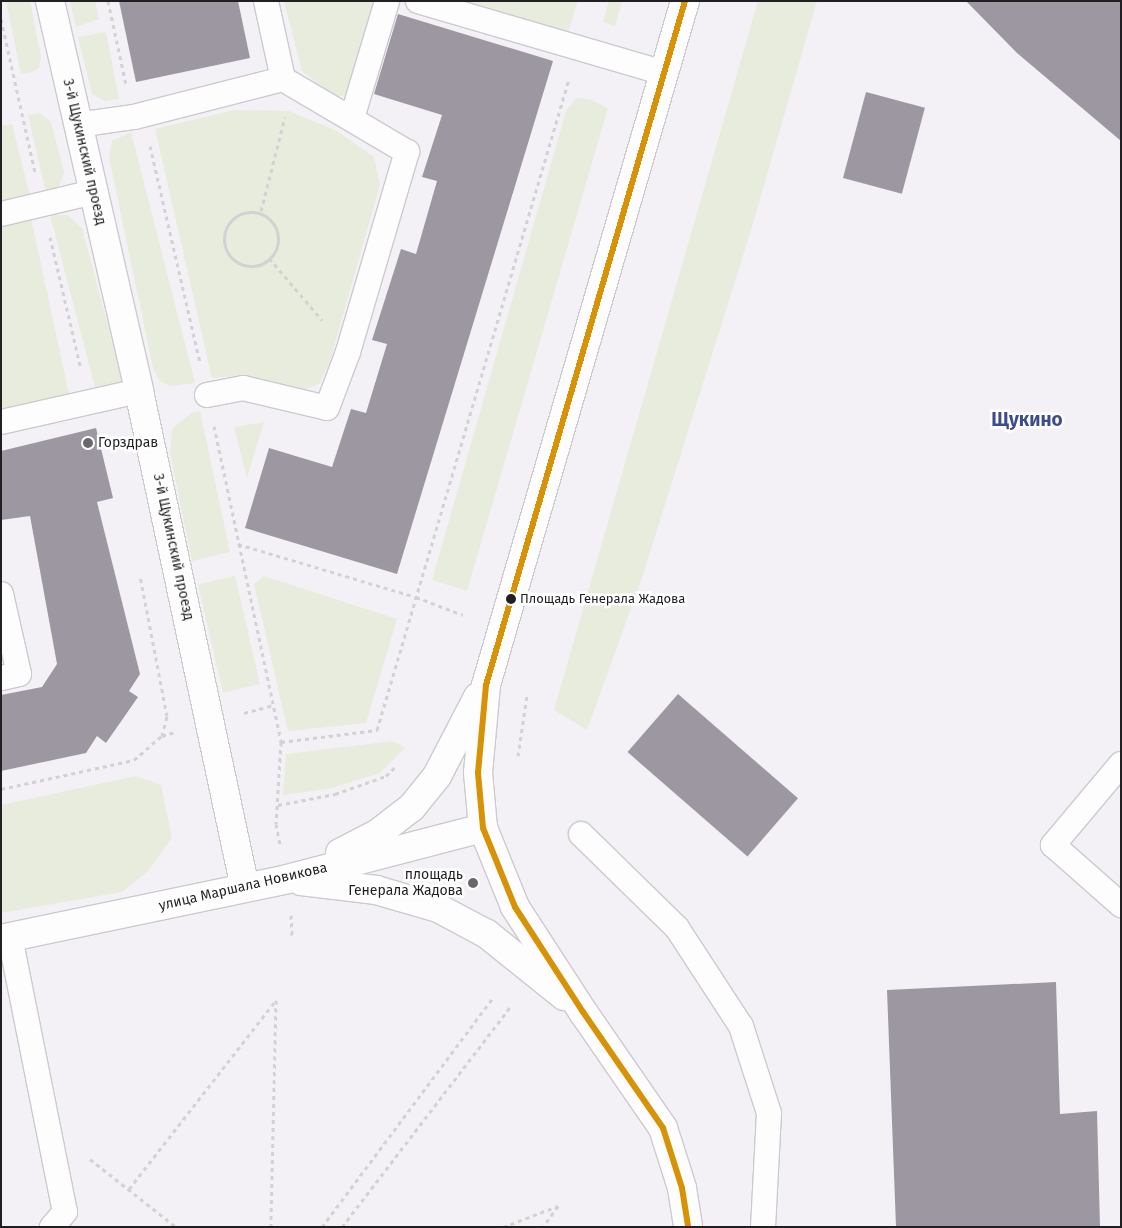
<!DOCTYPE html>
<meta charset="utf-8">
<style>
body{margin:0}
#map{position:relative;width:1122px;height:1228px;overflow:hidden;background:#f4f1f6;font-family:"Fira Sans",sans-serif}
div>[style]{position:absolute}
.green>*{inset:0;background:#e7ecdc;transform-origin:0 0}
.building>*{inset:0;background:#9d97a2;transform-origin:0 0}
.path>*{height:3px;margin-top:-1.5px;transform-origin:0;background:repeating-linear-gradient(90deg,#d2d2d3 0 4px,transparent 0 8px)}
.path>.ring{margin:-1.5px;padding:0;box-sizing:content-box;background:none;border:3px solid #d2d2d3;border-radius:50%}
.roads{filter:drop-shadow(1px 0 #cdcace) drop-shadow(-1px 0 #cdcace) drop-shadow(0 1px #cdcace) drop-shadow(0 -1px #cdcace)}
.lane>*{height:24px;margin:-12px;padding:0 12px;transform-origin:12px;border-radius:12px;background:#fdfdfe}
.street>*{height:28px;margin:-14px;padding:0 14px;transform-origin:14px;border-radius:14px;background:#fdfdfe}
.secondary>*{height:28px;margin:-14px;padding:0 14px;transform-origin:14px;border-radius:14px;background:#fdfdfe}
.bus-1>*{height:6px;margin:-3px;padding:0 3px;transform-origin:3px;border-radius:3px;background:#d79205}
.dots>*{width:14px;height:14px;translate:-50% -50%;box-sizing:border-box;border:2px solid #fff;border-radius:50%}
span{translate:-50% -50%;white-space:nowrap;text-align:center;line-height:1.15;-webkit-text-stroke:5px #fff;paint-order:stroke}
.bus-label{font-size:13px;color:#211f22}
.left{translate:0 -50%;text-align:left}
.street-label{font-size:14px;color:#211f22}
.poi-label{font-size:14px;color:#211f22}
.right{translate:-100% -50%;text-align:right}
.district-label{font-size:19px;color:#3c4e89;font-weight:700}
.frame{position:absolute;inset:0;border:2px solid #211f22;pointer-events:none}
</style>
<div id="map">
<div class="green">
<div style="clip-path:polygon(6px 1px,30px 1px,41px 57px,39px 68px,30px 73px,21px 74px)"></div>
<div style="clip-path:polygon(70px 1px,95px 1px,99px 19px,76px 27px)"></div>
<div style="clip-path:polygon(284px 1px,373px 1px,379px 5px,351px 94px,335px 97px,302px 71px)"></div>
<div style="clip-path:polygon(454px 1px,578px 1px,567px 35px)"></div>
<div style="clip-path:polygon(609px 1px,622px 1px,615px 26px,603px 22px)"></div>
<div style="clip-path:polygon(758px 1px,817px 1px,752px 227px,642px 578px,587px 730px,554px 710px)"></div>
<div style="clip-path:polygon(106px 32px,119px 99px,105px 101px,92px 94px,78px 37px)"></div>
<div style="clip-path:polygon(576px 98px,589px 99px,608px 108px,467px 591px,432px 580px,566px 111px)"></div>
<div style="clip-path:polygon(234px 110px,289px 111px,337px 131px,374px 157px,380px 185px,329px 364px,319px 384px,299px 391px,238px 376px,212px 378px,155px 129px)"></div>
<div style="clip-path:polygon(40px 113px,51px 122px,64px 172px,59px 187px,46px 193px,28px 115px)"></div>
<div style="clip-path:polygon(12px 124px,30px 196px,1px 203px,1px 126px)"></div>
<div style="clip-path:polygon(131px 132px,195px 383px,170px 386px,160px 381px,153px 368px,109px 157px,112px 141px)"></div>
<div style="clip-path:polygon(50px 215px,68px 215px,82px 228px,123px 382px,95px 387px)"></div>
<div style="clip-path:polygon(31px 218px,69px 394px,1px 409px,1px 226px)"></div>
<div style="clip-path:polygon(200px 411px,230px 552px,192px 561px,170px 453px,172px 429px,191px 413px)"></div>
<div style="clip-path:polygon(264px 422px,247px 478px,234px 427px)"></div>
<div style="left:235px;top:576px;width:111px;height:38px;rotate:77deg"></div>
<div style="clip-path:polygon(264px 576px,397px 619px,366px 723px,288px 731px,254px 584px)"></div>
<div style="clip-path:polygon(393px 741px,405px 748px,380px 773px,328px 789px,283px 795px,286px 754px)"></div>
<div style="clip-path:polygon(136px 776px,161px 785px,172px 838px,148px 871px,122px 892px,1px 913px,1px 805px)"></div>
</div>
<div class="building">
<div style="clip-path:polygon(119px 1px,238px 1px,250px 58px,136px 82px)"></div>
<div style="clip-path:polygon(966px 1px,1121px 1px,1121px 141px,1017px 53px)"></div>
<div style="clip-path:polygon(398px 14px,553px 61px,397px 574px,245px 528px,269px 448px,332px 467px,351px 409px,366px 413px,387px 344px,372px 340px,401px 249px,416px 254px,437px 181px,422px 177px,442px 115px,374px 94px)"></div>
<div style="left:866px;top:92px;width:61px;height:89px;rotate:15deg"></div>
<div style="clip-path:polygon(96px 428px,113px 498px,97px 502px,140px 674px,129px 691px,138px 697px,106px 743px,97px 736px,86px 753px,1px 771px,1px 695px,42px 687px,57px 664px,30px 516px,1px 520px,1px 451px)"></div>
<div style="left:678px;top:694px;width:159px;height:77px;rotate:41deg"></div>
<div style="clip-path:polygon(1056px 982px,1060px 1114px,1097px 1111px,1100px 1227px,896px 1227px,887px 990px)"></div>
</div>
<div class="path">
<div style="left:108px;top:1px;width:85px;rotate:77.8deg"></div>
<div style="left:1px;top:19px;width:157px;rotate:77.5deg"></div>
<div style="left:150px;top:146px;width:222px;rotate:77deg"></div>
<div style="left:261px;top:211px;width:97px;rotate:-75.7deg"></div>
<div class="ring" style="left:224px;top:212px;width:51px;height:51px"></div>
<div style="left:50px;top:237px;width:136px;rotate:76.8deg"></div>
<div style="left:269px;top:258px;width:82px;rotate:49.5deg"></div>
<div style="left:214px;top:426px;width:323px;rotate:78deg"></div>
<div style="left:281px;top:742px;width:82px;rotate:93.5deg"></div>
<div style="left:276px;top:824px;width:21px;rotate:79deg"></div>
<div style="left:238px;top:544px;width:186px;rotate:16.6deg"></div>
<div style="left:416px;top:597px;width:50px;rotate:21deg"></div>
<div style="left:244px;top:713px;width:30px;rotate:-15deg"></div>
<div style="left:162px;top:736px;width:14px;rotate:-17deg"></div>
<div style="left:281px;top:742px;width:97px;rotate:-7.1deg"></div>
<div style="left:377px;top:730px;width:679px;rotate:-73.57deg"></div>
<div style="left:518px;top:756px;width:62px;rotate:-81.6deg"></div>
<div style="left:1px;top:789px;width:136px;rotate:-12.3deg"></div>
<div style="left:134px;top:760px;width:37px;rotate:-41deg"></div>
<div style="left:162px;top:736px;width:21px;rotate:-76deg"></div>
<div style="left:167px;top:716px;width:143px;rotate:-100.9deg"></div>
<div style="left:278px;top:805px;width:58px;rotate:-10.9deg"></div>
<div style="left:335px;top:794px;width:54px;rotate:-19.4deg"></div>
<div style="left:386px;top:776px;width:16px;rotate:-45deg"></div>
<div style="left:291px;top:915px;width:21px;rotate:87deg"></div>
<div style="left:90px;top:1159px;width:110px;rotate:38.3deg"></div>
<div style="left:129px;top:1189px;width:239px;rotate:-52.1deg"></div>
<div style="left:276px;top:1000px;width:227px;rotate:91.3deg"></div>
<div style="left:322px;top:1227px;width:288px;rotate:-53.3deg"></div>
<div style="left:342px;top:1227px;width:277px;rotate:-52.6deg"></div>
<div style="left:503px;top:1227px;width:59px;rotate:-20.9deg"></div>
<div style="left:558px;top:1206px;width:26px;rotate:126deg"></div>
</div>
<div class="roads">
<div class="lane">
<div style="left:418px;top:1px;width:257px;rotate:16.3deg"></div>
<div style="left:352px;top:118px;width:122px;rotate:-73.3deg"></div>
<div style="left:77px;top:125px;width:58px;rotate:-8deg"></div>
<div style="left:134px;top:117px;width:154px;rotate:-14.3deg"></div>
<div style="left:283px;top:79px;width:80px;rotate:-102.3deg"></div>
<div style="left:1px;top:214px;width:95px;rotate:-13.4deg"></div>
<div style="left:207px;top:395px;width:37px;rotate:-11deg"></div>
<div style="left:243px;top:388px;width:86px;rotate:13.4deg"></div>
<div style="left:327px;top:408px;width:60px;rotate:-69.4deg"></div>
<div style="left:348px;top:352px;width:209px;rotate:-73.6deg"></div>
<div style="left:407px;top:152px;width:144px;rotate:-149.5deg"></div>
<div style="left:1px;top:422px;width:141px;rotate:-12.7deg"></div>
<div style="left:1px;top:594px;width:82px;rotate:77.3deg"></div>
<div style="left:19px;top:674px;width:18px;rotate:167deg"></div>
<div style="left:1121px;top:764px;width:106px;rotate:130deg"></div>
<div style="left:1053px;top:845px;width:91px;rotate:41.4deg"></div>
<div style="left:581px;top:834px;width:134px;rotate:44.4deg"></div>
<div style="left:677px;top:928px;width:117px;rotate:56.9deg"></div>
<div style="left:741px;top:1026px;width:91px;rotate:72.2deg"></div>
<div style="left:769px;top:1113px;width:114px;rotate:93deg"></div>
<div style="left:10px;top:937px;width:280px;rotate:78.7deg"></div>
<div style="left:65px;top:1212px;width:20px;rotate:131deg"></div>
</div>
<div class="street">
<div style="left:50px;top:1px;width:400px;rotate:77.1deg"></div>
<div style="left:139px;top:391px;width:508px;rotate:77.96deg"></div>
</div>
<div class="secondary">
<div style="left:685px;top:1px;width:712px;rotate:106.22deg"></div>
<div style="left:486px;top:685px;width:88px;rotate:95.2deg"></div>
<div style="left:478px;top:773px;width:55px;rotate:84.8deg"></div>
<div style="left:483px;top:828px;width:85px;rotate:67.9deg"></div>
<div style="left:515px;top:907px;width:125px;rotate:57.1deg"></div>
<div style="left:583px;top:1012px;width:141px;rotate:55.4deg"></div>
<div style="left:663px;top:1128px;width:63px;rotate:72.4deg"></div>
<div style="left:682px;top:1188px;width:39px;rotate:81deg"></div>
<div style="left:340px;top:853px;width:42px;rotate:-27.2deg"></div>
<div style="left:377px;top:834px;width:44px;rotate:-37.6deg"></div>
<div style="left:412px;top:807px;width:40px;rotate:-51deg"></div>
<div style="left:437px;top:776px;width:89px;rotate:-62.6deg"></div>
<div style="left:301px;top:881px;width:76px;rotate:6.8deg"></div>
<div style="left:376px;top:890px;width:65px;rotate:16.2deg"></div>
<div style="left:438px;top:908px;width:55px;rotate:28deg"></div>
<div style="left:487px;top:934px;width:99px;rotate:38.8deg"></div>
<div style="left:1px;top:939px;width:292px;rotate:-11.8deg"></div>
<div style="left:287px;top:879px;width:203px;rotate:-14.6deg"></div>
</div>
</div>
<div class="bus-1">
<div style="left:685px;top:1px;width:712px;rotate:106.22deg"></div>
<div style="left:486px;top:685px;width:88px;rotate:95.2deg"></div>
<div style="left:478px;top:773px;width:55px;rotate:84.8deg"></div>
<div style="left:483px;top:828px;width:85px;rotate:67.9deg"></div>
<div style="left:515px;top:907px;width:125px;rotate:57.1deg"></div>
<div style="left:583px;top:1012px;width:141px;rotate:55.4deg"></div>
<div style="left:663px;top:1128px;width:63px;rotate:72.4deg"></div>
<div style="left:682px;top:1188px;width:39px;rotate:81deg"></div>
</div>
<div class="dots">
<div style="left:88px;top:443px;background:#6b686c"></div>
<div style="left:511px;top:599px;background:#211f22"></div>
<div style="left:473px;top:883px;background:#6b686c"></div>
</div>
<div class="bus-label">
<span class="left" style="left:520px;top:599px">Площадь Генерала Жадова</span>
</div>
<div class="street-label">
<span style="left:84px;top:152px;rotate:77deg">3-й Щукинский проезд</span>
<span style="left:173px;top:547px;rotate:78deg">3-й Щукинский проезд</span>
<span style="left:243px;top:887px;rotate:-13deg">улица Маршала Новикова</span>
</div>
<div class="poi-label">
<span class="left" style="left:98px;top:443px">Горздрав</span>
<span class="right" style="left:463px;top:883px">площадь<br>Генерала Жадова</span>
</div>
<div class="district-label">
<span style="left:1027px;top:420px">Щукино</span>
</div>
<div class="frame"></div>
</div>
